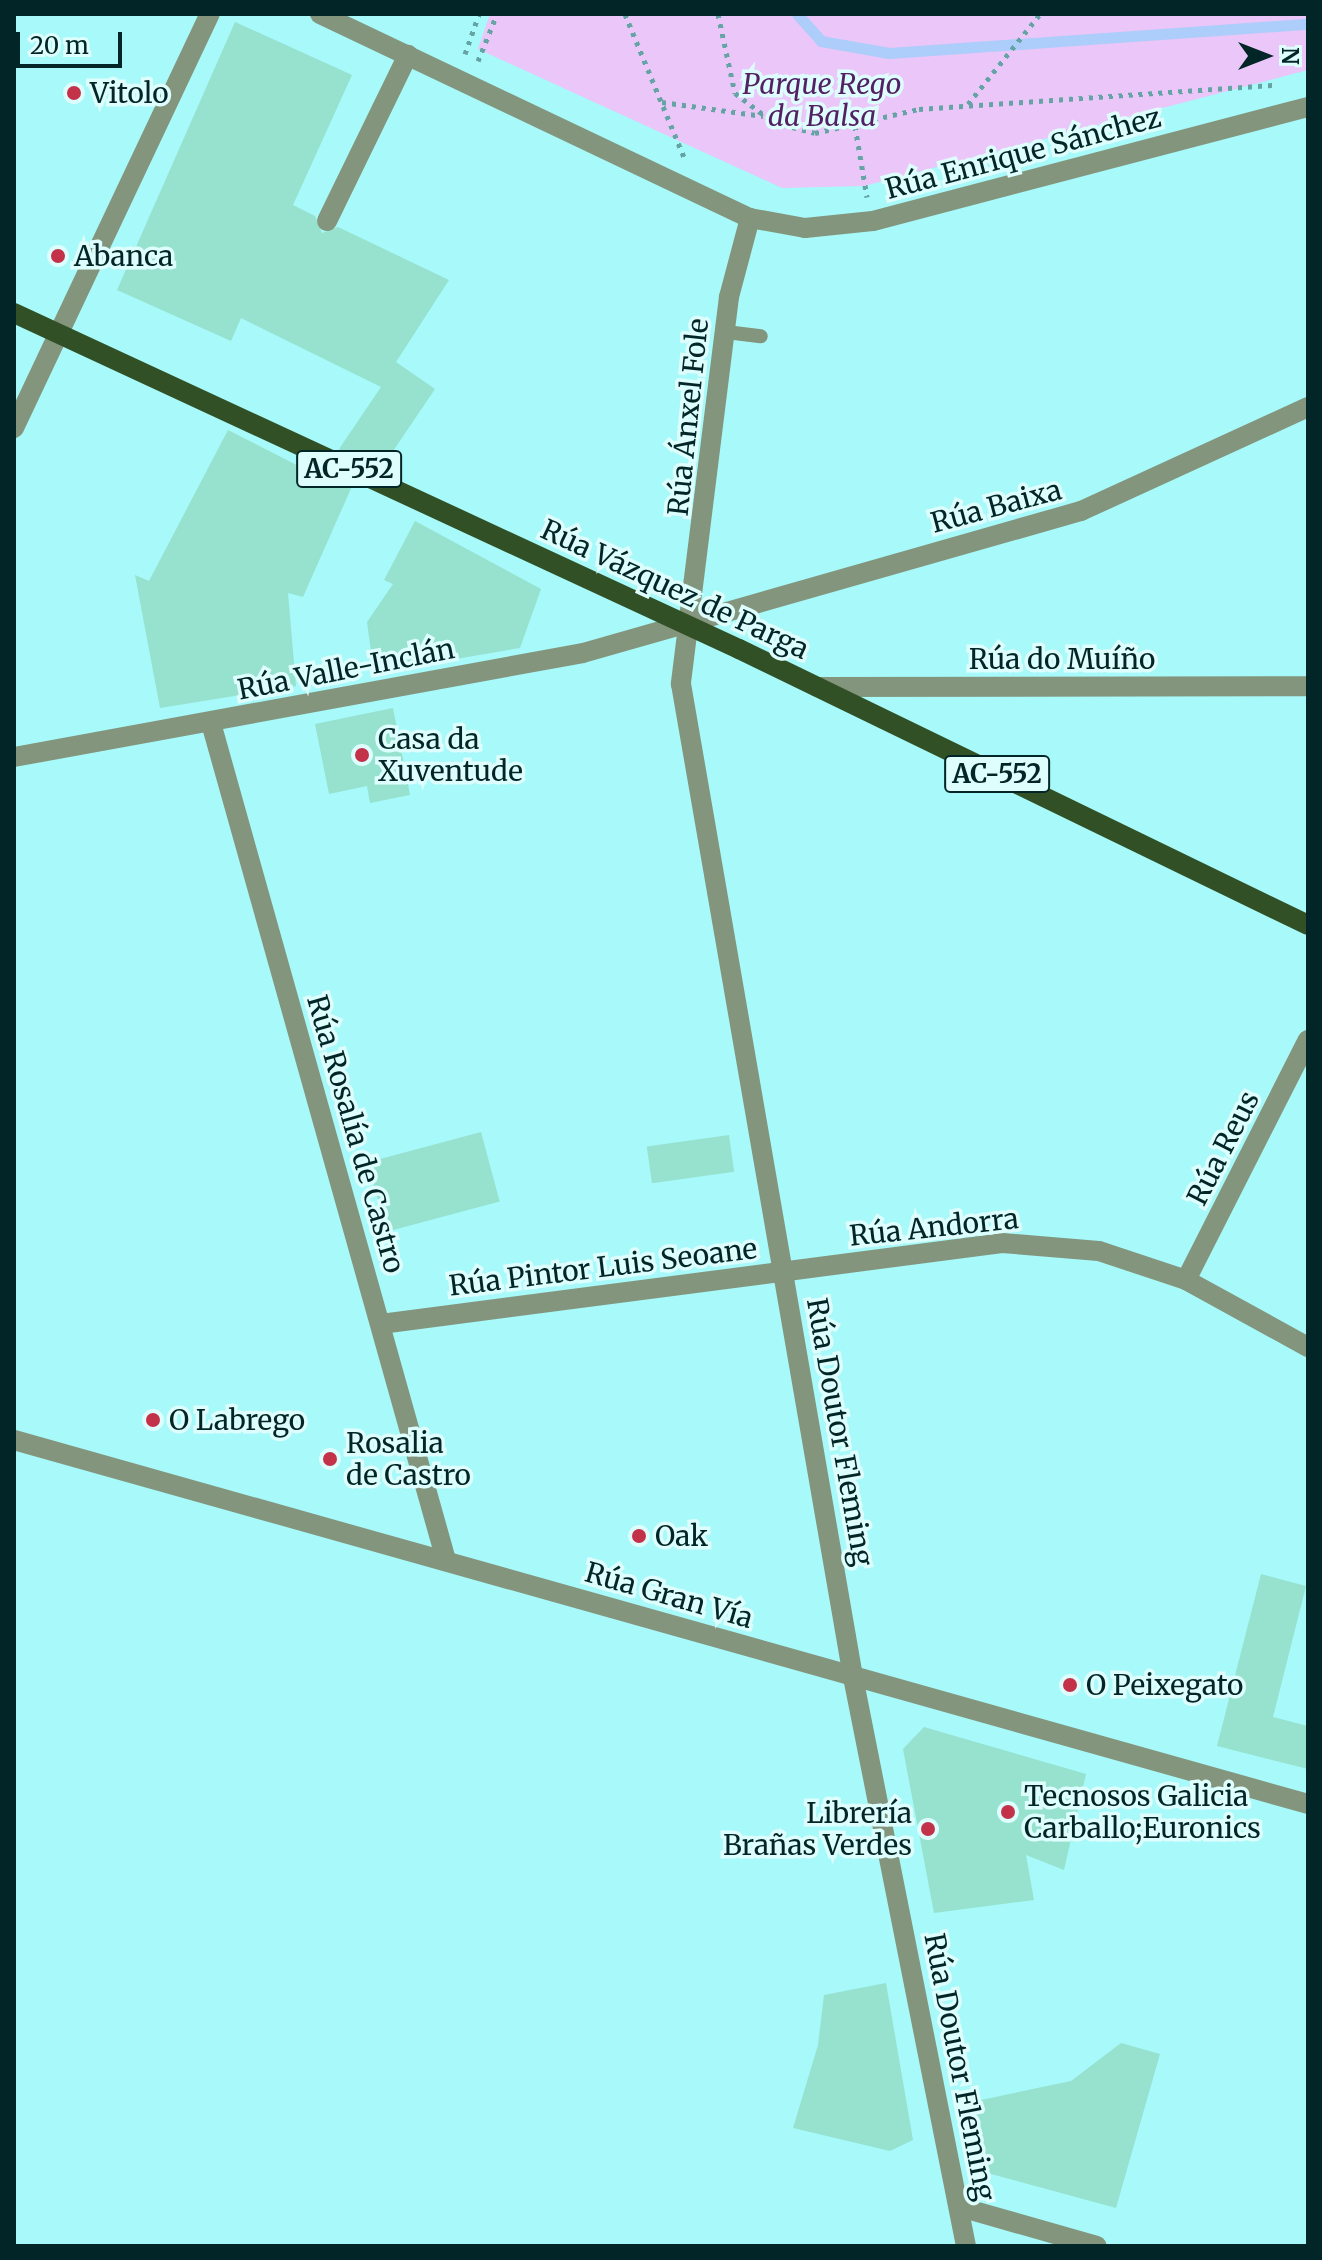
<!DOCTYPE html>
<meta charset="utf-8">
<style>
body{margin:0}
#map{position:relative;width:1322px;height:2260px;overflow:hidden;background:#a7f9fa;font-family:Merriweather,serif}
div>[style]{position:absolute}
.green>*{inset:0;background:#ebc6f8}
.stream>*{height:11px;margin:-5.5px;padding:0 5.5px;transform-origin:5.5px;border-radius:5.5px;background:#adcdfa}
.building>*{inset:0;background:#96e2cf;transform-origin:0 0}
.path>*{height:5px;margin-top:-2.5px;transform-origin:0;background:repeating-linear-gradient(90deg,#65a4a5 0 4px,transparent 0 10px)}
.service>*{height:14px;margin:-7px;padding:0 7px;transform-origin:7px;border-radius:7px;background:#83957c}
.minor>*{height:20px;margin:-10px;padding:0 10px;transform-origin:10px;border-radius:10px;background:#83957c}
.primary>*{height:20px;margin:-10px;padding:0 10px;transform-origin:10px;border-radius:10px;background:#325025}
.dots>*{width:22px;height:22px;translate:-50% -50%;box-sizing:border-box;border:4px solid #defdfd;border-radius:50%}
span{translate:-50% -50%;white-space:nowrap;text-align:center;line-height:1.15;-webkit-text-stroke:7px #defdfd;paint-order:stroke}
.shield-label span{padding:2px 6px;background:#defdfd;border:2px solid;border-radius:6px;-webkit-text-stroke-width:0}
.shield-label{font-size:26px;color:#022627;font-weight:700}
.park-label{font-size:28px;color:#532063;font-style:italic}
.poi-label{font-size:28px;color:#022627}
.left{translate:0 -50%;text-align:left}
.right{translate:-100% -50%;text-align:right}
.street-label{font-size:28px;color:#022627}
.frame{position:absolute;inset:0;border:16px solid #022627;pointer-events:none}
.north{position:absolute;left:1226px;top:16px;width:80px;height:80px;-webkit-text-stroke:6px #defdfd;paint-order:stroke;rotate:90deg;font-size:22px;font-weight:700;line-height:32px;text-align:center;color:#022627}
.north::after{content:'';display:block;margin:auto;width:28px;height:36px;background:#022627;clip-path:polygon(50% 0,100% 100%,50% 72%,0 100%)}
.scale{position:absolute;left:16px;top:32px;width:106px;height:36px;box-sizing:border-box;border:4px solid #022627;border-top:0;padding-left:10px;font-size:24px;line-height:28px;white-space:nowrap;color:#022627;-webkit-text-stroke:6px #defdfd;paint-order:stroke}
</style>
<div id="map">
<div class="green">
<div style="clip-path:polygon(490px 14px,1308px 14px,1308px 70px,864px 186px,782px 188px,478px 49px)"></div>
</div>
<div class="stream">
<div style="left:797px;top:14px;width:36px;rotate:48deg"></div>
<div style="left:821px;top:41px;width:69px;rotate:10deg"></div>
<div style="left:889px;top:53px;width:420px;rotate:-4deg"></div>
</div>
<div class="building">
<div style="clip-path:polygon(235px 22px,352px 75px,293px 205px,315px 216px,322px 233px,338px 227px,449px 280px,396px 362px,435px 389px,387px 460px,368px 450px,363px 460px,339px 449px,381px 387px,241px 318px,231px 341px,117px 290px)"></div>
<div style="clip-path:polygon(228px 430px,320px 477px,324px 471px,353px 484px,303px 597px,288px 593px,296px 686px,160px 708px,135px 575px,149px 581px)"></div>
<div style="clip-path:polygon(415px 521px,541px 589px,520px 648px,374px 673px,367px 622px,393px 584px,384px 580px)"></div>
<div style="clip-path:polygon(393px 708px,410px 795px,370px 803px,367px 786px,329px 794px,315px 724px)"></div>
<div style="left:481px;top:1132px;width:72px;height:117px;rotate:75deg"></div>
<div style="left:729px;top:1135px;width:37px;height:83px;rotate:82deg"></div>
<div style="clip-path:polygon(1261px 1574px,1306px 1586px,1273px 1717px,1308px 1726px,1308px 1769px,1217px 1746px)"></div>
<div style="clip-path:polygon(924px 1727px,1086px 1774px,1064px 1870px,1026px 1855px,1034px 1900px,934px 1913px,903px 1749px)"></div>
<div style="clip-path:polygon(886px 1983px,913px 2140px,890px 2151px,793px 2128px,818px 2045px,824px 1995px)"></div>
<div style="clip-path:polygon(1121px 2043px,1160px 2054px,1116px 2208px,991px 2174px,970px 2153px,962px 2104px,1071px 2081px)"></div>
</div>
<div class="path">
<div style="left:625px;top:14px;width:155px;rotate:67.6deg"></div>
<div style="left:718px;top:14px;width:81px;rotate:77.9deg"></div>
<div style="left:735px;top:93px;width:48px;rotate:37.3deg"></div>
<div style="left:773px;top:122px;width:43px;rotate:14.7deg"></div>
<div style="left:815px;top:133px;width:107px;rotate:-13deg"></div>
<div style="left:919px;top:109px;width:357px;rotate:-3.9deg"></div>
<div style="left:465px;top:54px;width:42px;rotate:-70.7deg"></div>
<div style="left:478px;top:61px;width:51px;rotate:-68deg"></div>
<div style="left:662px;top:102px;width:102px;rotate:7.9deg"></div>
<div style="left:968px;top:104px;width:115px;rotate:-51.3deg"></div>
<div style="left:855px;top:126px;width:72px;rotate:80.4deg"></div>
</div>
<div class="service">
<div style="left:726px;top:332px;width:35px;rotate:7deg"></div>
</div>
<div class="minor">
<div style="left:320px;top:14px;width:476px;rotate:25.4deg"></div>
<div style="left:750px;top:218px;width:56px;rotate:10.3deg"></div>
<div style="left:805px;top:228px;width:68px;rotate:-5.9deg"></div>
<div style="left:873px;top:221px;width:450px;rotate:-14.7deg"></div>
<div style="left:750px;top:218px;width:82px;rotate:104.9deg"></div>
<div style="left:729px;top:297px;width:390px;rotate:97.1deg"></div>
<div style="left:681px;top:684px;width:1008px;rotate:80.17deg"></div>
<div style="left:853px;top:1677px;width:580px;rotate:78.77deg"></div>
<div style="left:327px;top:221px;width:185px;rotate:-64deg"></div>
<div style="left:14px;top:428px;width:458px;rotate:-64.7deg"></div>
<div style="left:817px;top:687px;width:491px;rotate:-0.1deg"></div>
<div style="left:211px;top:723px;width:869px;rotate:74.32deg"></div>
<div style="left:14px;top:757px;width:578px;rotate:-10.36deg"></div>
<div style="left:583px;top:653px;width:518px;rotate:-15.92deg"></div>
<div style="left:1081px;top:511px;width:250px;rotate:-24.6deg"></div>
<div style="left:1186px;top:1280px;width:269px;rotate:-63.1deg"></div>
<div style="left:381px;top:1324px;width:626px;rotate:-7.43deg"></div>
<div style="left:1002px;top:1243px;width:97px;rotate:4.7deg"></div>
<div style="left:1099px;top:1251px;width:92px;rotate:18.4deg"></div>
<div style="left:1186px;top:1280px;width:139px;rotate:28.8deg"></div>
<div style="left:14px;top:1440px;width:1344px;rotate:15.71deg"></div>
<div style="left:960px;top:2207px;width:142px;rotate:15.9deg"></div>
</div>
<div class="primary">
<div style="left:14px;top:313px;width:799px;rotate:24.87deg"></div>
<div style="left:739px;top:649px;width:632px;rotate:25.88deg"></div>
</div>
<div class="dots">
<div style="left:74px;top:93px;background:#c33249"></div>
<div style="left:58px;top:256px;background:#c33249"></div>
<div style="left:362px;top:755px;background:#c33249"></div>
<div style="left:153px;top:1420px;background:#c33249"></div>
<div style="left:330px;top:1459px;background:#c33249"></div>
<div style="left:639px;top:1536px;background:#c33249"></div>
<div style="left:1070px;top:1685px;background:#c33249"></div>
<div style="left:1008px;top:1812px;background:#c33249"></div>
<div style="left:928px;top:1829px;background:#c33249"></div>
</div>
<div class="shield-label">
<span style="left:349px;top:469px">AC-552</span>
<span style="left:997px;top:774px">AC-552</span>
</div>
<div class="park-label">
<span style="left:822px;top:100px">Parque Rego<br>da Balsa</span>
</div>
<div class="poi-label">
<span class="left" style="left:90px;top:93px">Vitolo</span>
<span class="left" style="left:74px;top:256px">Abanca</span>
<span class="left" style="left:378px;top:755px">Casa da<br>Xuventude</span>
<span class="left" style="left:169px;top:1420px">O Labrego</span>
<span class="left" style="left:346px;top:1459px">Rosalia<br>de Castro</span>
<span class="left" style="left:655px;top:1536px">Oak</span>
<span class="left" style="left:1086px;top:1685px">O Peixegato</span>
<span class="left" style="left:1024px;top:1812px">Tecnosos Galicia<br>Carballo;Euronics</span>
<span class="right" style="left:912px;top:1829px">Librería<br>Brañas Verdes</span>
</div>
<div class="street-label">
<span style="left:1023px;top:153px;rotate:-15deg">Rúa Enrique Sánchez</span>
<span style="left:688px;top:417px;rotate:-84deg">Rúa Ánxel Fole</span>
<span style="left:996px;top:506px;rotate:-15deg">Rúa Baixa</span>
<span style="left:675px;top:589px;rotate:25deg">Rúa Vázquez de Parga</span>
<span style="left:1062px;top:659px">Rúa do Muíño</span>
<span style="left:346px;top:669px;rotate:-11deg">Rúa Valle-Inclán</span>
<span style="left:356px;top:1134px;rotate:74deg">Rúa Rosalía de Castro</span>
<span style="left:1223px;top:1148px;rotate:-63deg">Rúa Reus</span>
<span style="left:934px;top:1227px;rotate:-6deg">Rúa Andorra</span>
<span style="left:603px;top:1267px;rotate:-7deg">Rúa Pintor Luis Seoane</span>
<span style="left:840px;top:1432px;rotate:80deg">Rúa Doutor Fleming</span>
<span style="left:669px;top:1595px;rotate:16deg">Rúa Gran Vía</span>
<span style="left:960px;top:2067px;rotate:79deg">Rúa Doutor Fleming</span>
</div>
<div class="frame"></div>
<div class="north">N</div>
<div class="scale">20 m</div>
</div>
